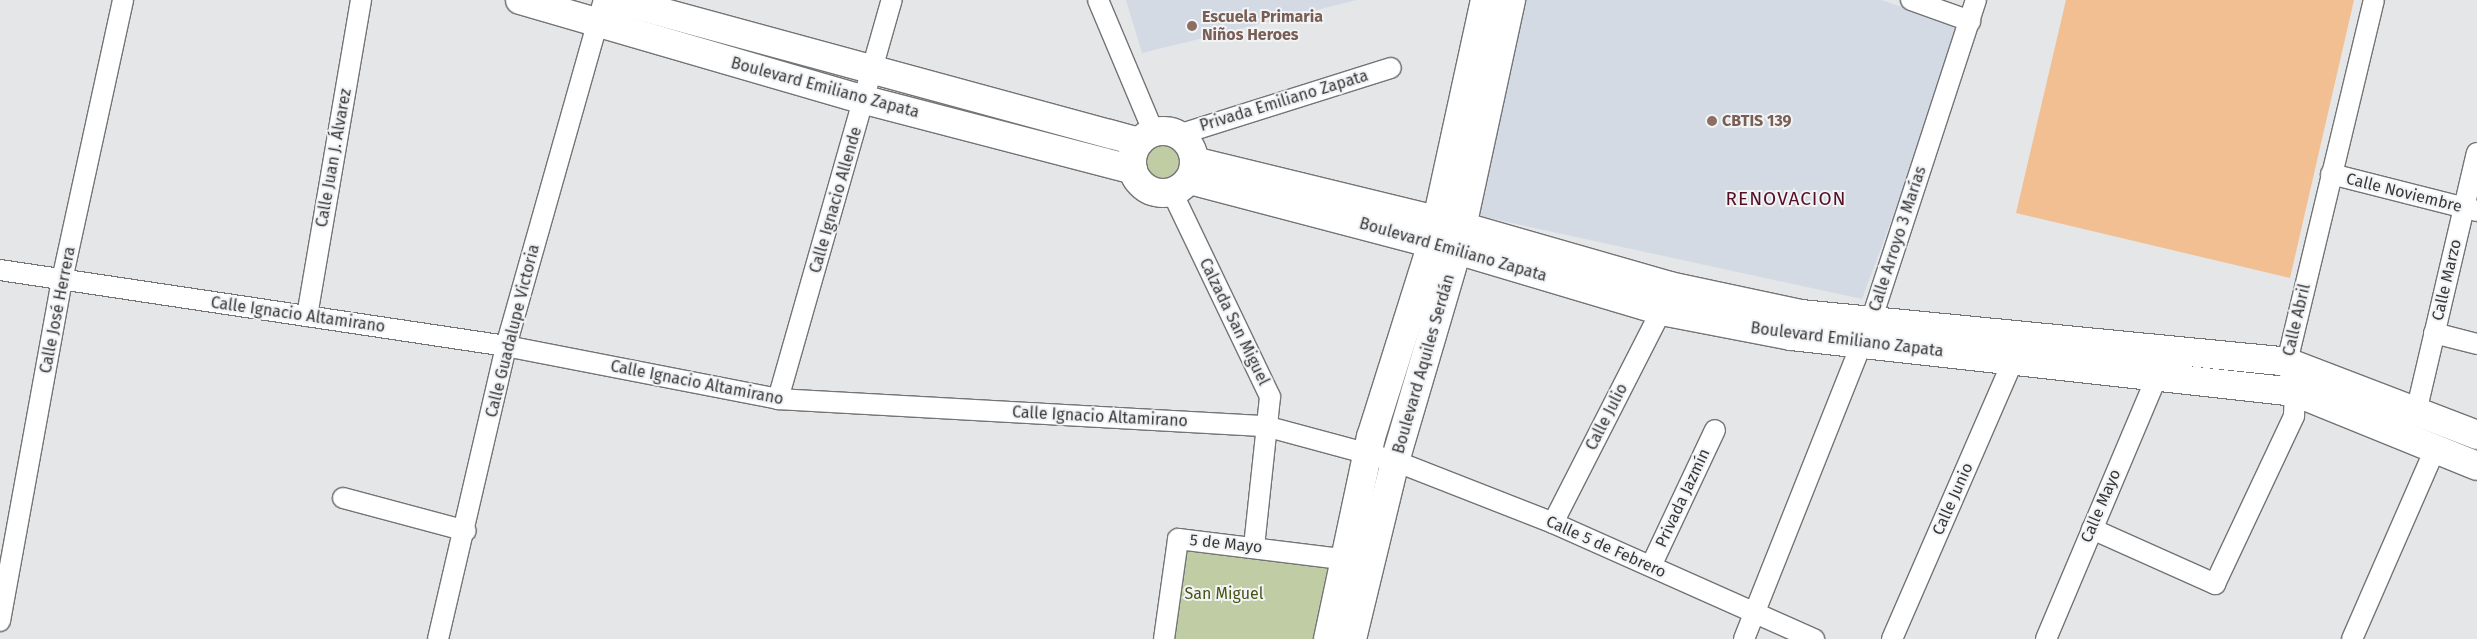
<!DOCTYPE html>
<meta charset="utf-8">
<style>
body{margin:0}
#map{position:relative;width:2477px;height:639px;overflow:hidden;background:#e4e6e8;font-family:"Fira Sans",sans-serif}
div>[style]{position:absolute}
.built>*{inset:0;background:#d3dae3}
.green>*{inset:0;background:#c0cda4}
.round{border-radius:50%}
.building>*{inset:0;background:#f2bf92}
.roads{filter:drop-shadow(1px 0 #737476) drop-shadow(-1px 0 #737476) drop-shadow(0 1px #737476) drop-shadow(0 -1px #737476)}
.street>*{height:20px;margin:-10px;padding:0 10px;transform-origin:10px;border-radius:10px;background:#fff}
.secondary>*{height:28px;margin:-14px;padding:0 14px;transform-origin:14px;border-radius:14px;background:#fff}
.secondary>.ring{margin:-14px;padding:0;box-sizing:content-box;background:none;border:28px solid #fff;border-radius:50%}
.dots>*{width:14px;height:14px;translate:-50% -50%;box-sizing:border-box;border:2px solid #f1f3f5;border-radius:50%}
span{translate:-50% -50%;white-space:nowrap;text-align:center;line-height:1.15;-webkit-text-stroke:4px #f1f3f5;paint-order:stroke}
.education-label{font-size:16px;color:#785e54;font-weight:700}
.left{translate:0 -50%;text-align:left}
.street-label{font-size:16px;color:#383839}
.park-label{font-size:16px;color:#475615}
.quarter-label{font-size:19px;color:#541025;letter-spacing:1px}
</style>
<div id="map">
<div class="built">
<div style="clip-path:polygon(1126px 0,1357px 0,1142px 53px)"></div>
<div style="clip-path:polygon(1524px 0,1881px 0,1963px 28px,1862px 299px,1475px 215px)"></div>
</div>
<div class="green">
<div class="round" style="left:1145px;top:142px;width:42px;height:42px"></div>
<div style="clip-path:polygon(1183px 547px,1336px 563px,1320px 639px,1175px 639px)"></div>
</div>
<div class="building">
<div style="clip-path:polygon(2066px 0,2354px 0,2290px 278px,2016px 213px)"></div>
</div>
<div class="roads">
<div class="street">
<div style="left:1098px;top:0;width:144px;rotate:67.2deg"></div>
<div style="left:1911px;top:0;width:63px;rotate:19.6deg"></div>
<div style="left:1178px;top:135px;width:223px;rotate:-17.5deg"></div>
<div style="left:2331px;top:174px;width:151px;rotate:14.2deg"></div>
<div style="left:1172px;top:192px;width:227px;rotate:64.4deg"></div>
<div style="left:1270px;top:397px;width:150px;rotate:96.1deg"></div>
<div style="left:0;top:270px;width:512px;rotate:8.54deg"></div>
<div style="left:506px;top:346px;width:277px;rotate:11deg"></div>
<div style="left:778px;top:399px;width:488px;rotate:3.2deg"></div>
<div style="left:1265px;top:426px;width:135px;rotate:15.1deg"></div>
<div style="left:1395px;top:461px;width:170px;rotate:21.4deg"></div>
<div style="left:1553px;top:523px;width:286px;rotate:24deg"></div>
<div style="left:307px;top:316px;width:321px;rotate:-80.3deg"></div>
<div style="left:2434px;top:333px;width:44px;rotate:14.3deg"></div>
<div style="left:778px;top:399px;width:415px;rotate:-74.1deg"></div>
<div style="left:2417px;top:408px;width:262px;rotate:-76.8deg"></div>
<div style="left:343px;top:498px;width:127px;rotate:15deg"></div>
<div style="left:1553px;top:523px;width:238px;rotate:-63deg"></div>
<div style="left:2092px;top:529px;width:135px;rotate:24.1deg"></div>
<div style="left:2215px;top:584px;width:186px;rotate:-64.8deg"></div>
<div style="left:2294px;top:416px;width:24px;rotate:-88deg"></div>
<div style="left:2295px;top:392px;width:31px;rotate:-105deg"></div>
<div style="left:2287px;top:362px;width:372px;rotate:-76.5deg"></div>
<div style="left:1651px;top:566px;width:150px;rotate:-64.8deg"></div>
<div style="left:0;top:621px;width:347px;rotate:-79.7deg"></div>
<div style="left:62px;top:280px;width:287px;rotate:-77.7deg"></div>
<div style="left:438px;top:639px;width:301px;rotate:-76.9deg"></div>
<div style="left:506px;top:346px;width:360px;rotate:-74.2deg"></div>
<div style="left:1164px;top:639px;width:101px;rotate:-82deg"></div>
<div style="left:1178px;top:539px;width:181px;rotate:7deg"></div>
<div style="left:1744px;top:639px;width:346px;rotate:-68.3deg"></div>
<div style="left:1872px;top:318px;width:335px;rotate:-71.9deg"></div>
<div style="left:1892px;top:639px;width:305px;rotate:-66.5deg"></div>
<div style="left:2046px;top:639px;width:288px;rotate:-67.1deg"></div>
<div style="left:2352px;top:639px;width:207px;rotate:-66.4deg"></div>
</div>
<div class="secondary">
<div style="left:520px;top:0;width:359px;rotate:16.2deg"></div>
<div style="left:865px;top:100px;width:277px;rotate:14.6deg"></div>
<div style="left:617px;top:0;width:541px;rotate:15.22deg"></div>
<div class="ring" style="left:1132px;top:131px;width:34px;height:34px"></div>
<div style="left:1194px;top:161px;width:275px;rotate:13.7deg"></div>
<div style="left:1461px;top:226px;width:217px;rotate:16deg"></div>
<div style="left:1670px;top:286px;width:134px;rotate:12.1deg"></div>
<div style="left:1801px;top:314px;width:488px;rotate:5.6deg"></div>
<div style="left:2287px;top:362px;width:204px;rotate:21deg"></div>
<div style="left:1190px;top:180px;width:276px;rotate:14.7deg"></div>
<div style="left:1457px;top:250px;width:213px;rotate:16.6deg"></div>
<div style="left:1661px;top:311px;width:132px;rotate:10.9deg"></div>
<div style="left:1791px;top:336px;width:507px;rotate:6.34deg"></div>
<div style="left:2295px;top:392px;width:196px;rotate:22.1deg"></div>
<div style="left:1328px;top:639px;width:207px;rotate:-78deg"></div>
<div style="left:1371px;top:437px;width:203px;rotate:-72.5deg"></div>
<div style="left:1432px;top:243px;width:249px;rotate:-77.7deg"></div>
<div style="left:1352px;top:639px;width:183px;rotate:-76.4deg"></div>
<div style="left:1395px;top:461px;width:220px;rotate:-73.6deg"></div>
<div style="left:1457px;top:250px;width:256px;rotate:-77.8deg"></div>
</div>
</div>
<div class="dots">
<div style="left:1192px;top:26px;background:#8d6e63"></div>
<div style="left:1712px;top:121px;background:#8d6e63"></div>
</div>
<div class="education-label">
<span class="left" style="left:1202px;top:26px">Escuela Primaria<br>Niños Heroes</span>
<span class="left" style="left:1722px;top:121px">CBTIS 139</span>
</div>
<div class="street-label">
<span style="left:825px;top:88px;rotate:15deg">Boulevard Emiliano Zapata</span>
<span style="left:1284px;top:101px;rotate:-17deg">Privada Emiliano Zapata</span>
<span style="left:334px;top:158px;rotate:-80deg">Calle Juan J. Álvarez</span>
<span style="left:2404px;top:193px;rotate:14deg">Calle Noviembre</span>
<span style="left:836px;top:200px;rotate:-74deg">Calle Ignacio Allende</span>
<span style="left:1898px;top:239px;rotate:-72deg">Calle Arroyo 3 Marías</span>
<span style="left:1453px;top:250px;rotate:16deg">Boulevard Emiliano Zapata</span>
<span style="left:2447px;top:280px;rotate:-77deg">Calle Marzo</span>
<span style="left:58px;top:310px;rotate:-79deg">Calle José Herrera</span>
<span style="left:298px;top:315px;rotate:8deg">Calle Ignacio Altamirano</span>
<span style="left:2297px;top:320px;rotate:-77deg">Calle Abril</span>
<span style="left:1234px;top:322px;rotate:64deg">Calzada San Miguel</span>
<span style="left:513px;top:331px;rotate:-76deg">Calle Guadalupe Victoria</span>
<span style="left:1847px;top:340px;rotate:7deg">Boulevard Emiliano Zapata</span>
<span style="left:1424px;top:364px;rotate:-74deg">Boulevard Aquiles Serdán</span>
<span style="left:697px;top:383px;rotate:11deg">Calle Ignacio Altamirano</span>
<span style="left:1100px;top:417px;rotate:3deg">Calle Ignacio Altamirano</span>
<span style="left:1607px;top:417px;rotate:-63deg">Calle Julio</span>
<span style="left:1683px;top:498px;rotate:-65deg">Privada Jazmín</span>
<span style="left:1953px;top:499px;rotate:-66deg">Calle Junio</span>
<span style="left:2101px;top:506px;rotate:-67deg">Calle Mayo</span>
<span style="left:1226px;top:544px;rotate:6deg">5 de Mayo</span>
<span style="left:1606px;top:547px;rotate:24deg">Calle 5 de Febrero</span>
</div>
<div class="park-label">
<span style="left:1224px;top:594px">San Miguel</span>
</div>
<div class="quarter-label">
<span style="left:1786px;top:199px">RENOVACION</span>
</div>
</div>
